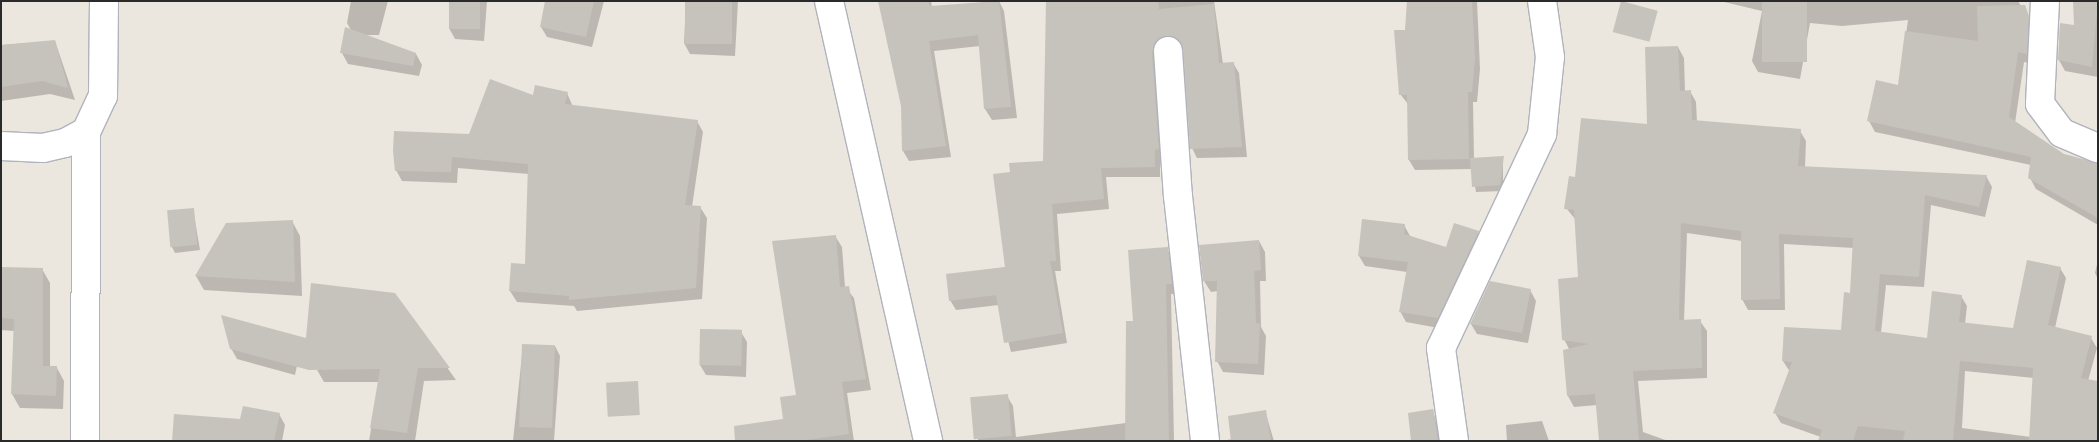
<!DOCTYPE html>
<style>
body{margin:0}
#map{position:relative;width:2099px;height:442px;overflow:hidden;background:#ebe6de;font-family:Karla,sans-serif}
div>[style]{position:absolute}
.shadow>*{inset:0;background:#0003}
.building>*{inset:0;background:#c6c3bd;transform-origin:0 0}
.roads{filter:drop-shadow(1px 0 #b1b3bc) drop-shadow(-1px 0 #b1b3bc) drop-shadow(0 1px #b1b3bc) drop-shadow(0 -1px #b1b3bc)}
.minor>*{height:28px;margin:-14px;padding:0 14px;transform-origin:14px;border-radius:14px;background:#fff}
span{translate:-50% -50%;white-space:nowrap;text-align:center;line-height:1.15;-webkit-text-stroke:4px #fff;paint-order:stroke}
.frame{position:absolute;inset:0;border:2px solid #2a2a2a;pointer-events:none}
</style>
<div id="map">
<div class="shadow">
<div style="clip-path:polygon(351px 1px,388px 1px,379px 35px,365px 35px,416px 54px,422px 65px,419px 76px,348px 64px,342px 53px,351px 30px,347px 23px)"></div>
<div style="clip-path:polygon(451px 1px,487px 1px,484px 41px,455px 39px,449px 28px)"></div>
<div style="clip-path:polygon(547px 1px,604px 1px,592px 47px,547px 37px,541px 27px)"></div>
<div style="clip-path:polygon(686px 1px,738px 1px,735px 56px,690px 54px,684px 43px)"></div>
<div style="clip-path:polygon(881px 1px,931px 1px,932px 7px,999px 1px,1004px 11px,1017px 118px,992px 120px,985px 109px,980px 46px,934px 51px,951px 157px,909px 161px,903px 151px,902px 106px)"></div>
<div style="clip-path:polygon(1047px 1px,1214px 1px,1223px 64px,1233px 63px,1239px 73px,1247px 157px,1197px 158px,1192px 148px,1185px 51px,1181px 46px,1164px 48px,1164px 159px,1160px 159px,1160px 177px,1106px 177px,1109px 209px,1057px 214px,1061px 271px,1055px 271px,1067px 343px,1011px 352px,999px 305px,956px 310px,950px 300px,1006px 269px,1011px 174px,1044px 162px)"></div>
<div style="clip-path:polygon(1408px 1px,1477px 1px,1480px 69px,1477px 102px,1473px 102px,1474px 159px,1503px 157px,1503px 191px,1476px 192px,1472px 169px,1415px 170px,1409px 160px,1408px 104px,1400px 94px)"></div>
<div style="clip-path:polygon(1720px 1px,2018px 1px,2034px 27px,2032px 64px,2024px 62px,2015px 123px,2098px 177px,2098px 225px,2036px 189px,2030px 178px,2031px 165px,1875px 132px,1869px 121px,1899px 86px,1908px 20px,1842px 26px,1810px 23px,1800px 79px,1758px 72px,1752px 61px,1762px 11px)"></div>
<div style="clip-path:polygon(2098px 1px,2098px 77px,2065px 71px,2059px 60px,2075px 27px)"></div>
<div style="clip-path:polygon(55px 41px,75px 100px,50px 94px,1px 101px,1px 45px)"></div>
<div style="clip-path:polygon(evenodd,1678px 47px,1684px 58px,1685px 92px,1690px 91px,1696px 102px,1697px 122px,1800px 131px,1806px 141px,1805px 167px,1986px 176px,1992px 187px,1985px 217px,1931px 205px,1924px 287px,1886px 285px,1881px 333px,1929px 339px,1961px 296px,1967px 306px,1965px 324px,2014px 329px,2060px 268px,2066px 278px,2055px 328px,2091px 338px,2097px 348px,2088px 381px,2098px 441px,1820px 441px,1821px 437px,1781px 423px,1775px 413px,1790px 372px,1783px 361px,1842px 331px,1851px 294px,1854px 248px,1784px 244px,1785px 310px,1748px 310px,1742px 299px,1742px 241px,1687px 233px,1684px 321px,1700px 321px,1707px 331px,1707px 378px,1638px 381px,1643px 432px,1668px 441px,1600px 441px,1597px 405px,1574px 407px,1568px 396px,1564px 351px,1570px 351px,1564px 339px,1580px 278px,1576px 220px,1566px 208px,1576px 179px,1648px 126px,1678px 47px,1965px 371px,2034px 378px,2031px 437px,1962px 428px,1965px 371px)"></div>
<div style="clip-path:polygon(567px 93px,573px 107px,697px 121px,703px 132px,692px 207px,700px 207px,707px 218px,702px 299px,577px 311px,574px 306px,517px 302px,510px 291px,526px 265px,529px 174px,458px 168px,457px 183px,402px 181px,396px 170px,470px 135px,533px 96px)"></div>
<div style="clip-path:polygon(193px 209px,200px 250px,175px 253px,172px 247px)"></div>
<div style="clip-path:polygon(292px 221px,300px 236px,302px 296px,204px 290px,196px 276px,226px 225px)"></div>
<div style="clip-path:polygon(1404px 225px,1410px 236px,1446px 249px,1478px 233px,1484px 243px,1444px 329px,1406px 322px,1400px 311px,1407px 272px,1365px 266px,1359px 256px)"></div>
<div style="clip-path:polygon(835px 236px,842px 247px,845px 287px,854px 298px,871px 390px,847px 393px,854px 441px,769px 441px,797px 396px)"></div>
<div style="clip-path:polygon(1259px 241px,1265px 252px,1266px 281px,1260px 281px,1261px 327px,1266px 336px,1264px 375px,1223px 372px,1217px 361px,1218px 291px,1211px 292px,1204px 281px,1201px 246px)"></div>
<div style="clip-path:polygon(1167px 249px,1173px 259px,1177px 294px,1171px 294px,1174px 441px,977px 441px,1007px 396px,1013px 406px,1016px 437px,1126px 423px)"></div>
<div style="clip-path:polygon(2098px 260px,2098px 279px,2095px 273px)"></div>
<div style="clip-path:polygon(1px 269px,42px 269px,50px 283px,50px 367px,57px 368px,64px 381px,63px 409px,20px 408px,12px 394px,14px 331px,1px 330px)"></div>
<div style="clip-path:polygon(1530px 290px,1536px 301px,1528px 343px,1477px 334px,1471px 324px)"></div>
<div style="clip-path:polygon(395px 294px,456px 380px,424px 381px,415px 441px,369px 441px,379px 382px,324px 382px,317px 370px)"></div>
<div style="clip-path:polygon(741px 332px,747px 342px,746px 377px,706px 375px,700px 365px)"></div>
<div style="clip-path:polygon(523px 345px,555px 346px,560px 356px,554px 441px,513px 441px)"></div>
<div style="clip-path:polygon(301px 347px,295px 375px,237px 359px,231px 348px)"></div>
<div style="clip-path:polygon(1433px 410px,1441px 441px,1413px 441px)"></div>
<div style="clip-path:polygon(1265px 411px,1274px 441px,1222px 441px,1232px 439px)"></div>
<div style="clip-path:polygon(279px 414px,285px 425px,282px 441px,173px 441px)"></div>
<div style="clip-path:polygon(1542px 421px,1549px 441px,1507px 441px,1506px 425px)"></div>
</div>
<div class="building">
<div style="left:449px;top:1px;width:31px;height:28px"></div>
<div style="clip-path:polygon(545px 1px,594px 1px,586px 37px,540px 27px)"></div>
<div style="left:685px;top:1px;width:47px;height:43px"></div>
<div style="clip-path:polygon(878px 1px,928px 1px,930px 6px,999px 1px,1011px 107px,984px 109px,978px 35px,929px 41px,946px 146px,902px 151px,901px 106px)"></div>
<div style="clip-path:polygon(1046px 1px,1158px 1px,1159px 9px,1214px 4px,1219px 63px,1234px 62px,1242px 147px,1190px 149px,1183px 49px,1174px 37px,1159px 38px,1152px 52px,1159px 149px,1155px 150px,1155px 167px,1101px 168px,1104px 199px,1052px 204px,1056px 261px,1050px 261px,1063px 333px,1004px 343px,996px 295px,949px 301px,946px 274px,1005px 267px,993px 174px,1010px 172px,1009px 163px,1043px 161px)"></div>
<div style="clip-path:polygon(1407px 1px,1472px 1px,1475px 58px,1472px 92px,1468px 92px,1469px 159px,1408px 160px,1407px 95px,1399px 95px,1394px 30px,1405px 30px)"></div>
<div style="left:1621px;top:1px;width:38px;height:32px;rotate:15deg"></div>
<div style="left:1762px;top:1px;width:45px;height:61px"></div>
<div style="clip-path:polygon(2073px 1px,2098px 1px,2092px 67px,2058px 60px,2060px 23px,2074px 25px)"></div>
<div style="clip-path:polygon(2025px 5px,2029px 16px,2027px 54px,2018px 52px,2009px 117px,2064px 154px,2098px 163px,2098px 218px,2028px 178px,2031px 157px,1867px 121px,1876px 80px,1898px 85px,1905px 31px,1978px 41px,1977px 6px)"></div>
<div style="clip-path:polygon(345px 27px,416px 53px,413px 66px,340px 53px)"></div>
<div style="clip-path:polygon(55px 40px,68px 88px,42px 81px,1px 87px,1px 45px)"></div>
<div style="clip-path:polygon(1678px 46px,1680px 91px,1691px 90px,1692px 120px,1801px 129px,1798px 166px,1987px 175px,1979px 207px,1925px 195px,1919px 277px,1880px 274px,1875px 331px,1927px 338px,1932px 291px,1962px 295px,1959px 322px,2013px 328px,2027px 260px,2061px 267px,2048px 325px,2092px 336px,2081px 378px,2098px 381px,2098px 441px,2029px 441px,2033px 368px,1960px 361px,1953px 441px,1903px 441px,1905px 431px,1858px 426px,1853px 441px,1818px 441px,1822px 430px,1773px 413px,1792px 362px,1782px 361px,1784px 327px,1841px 330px,1844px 292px,1850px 293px,1853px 238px,1779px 234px,1780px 299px,1741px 300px,1741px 231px,1681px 223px,1679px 320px,1701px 319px,1702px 368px,1633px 371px,1639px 441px,1599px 441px,1595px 394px,1567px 396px,1563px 350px,1589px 344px,1562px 340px,1558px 279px,1578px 277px,1574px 210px,1564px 209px,1569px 176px,1575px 177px,1581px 118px,1647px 124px,1645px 47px)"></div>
<div style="clip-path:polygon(490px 79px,533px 95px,535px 85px,568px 92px,565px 104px,698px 120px,685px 205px,701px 206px,696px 288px,569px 300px,569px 296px,509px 291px,511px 263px,525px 264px,528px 164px,452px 157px,451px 172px,395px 171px,393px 151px,394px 131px,469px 134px)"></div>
<div style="clip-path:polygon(1504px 156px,1500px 185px,1472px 187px,1470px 158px)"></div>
<div style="left:194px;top:208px;width:37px;height:27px;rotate:85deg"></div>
<div style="clip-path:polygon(1362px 219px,1405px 224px,1404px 234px,1446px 247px,1454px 223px,1479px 231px,1438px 318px,1399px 312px,1408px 262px,1358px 256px)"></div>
<div style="clip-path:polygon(293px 220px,295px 282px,195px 276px,226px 223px)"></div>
<div style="clip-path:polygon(836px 235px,840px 287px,849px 286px,866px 379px,842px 382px,849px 434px,799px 441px,735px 441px,734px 426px,783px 419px,780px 397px,796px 395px,772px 241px)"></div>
<div style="clip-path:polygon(1259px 240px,1261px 270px,1254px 271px,1256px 323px,1260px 324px,1258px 364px,1215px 362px,1217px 281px,1203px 281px,1199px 245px)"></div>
<div style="clip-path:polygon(1168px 247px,1172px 284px,1166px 284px,1169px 441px,1125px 441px,1126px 321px,1133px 321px,1128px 250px)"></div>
<div style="clip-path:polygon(1px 267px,43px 268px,43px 366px,57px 366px,56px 396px,11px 394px,14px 319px,1px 318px)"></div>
<div style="clip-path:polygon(1490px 281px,1531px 289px,1522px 333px,1470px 324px)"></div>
<div style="clip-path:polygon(311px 283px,395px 293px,450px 368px,418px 368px,407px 433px,370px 428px,380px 369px,309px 370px,230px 349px,221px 315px,306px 338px)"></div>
<div style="left:700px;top:329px;width:42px;height:36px;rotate:1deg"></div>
<div style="left:522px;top:344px;width:33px;height:83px;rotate:2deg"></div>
<div style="left:638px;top:381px;width:34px;height:32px;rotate:87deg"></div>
<div style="left:1008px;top:394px;width:42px;height:38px;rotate:85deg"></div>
<div style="clip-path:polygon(243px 406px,280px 413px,274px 441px,172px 441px,174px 414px,240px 419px)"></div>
<div style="clip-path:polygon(1433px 409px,1438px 441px,1411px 441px,1408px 413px)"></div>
<div style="clip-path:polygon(1266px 410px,1271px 441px,1231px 441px,1228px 416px)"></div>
</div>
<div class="roads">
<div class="minor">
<div style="left:829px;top:1px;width:451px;rotate:77.3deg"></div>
<div style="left:2045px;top:1px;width:103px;rotate:92.8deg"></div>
<div style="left:2040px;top:104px;width:36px;rotate:53deg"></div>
<div style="left:2062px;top:133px;width:39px;rotate:23deg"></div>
<div style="left:1168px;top:51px;width:145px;rotate:86.1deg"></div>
<div style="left:1178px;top:196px;width:246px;rotate:83.7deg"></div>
<div style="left:1px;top:146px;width:42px;rotate:2.7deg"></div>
<div style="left:43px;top:148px;width:23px;rotate:-13deg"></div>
<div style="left:65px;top:143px;width:24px;rotate:-28deg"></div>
<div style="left:86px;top:132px;width:40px;rotate:-65deg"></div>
<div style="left:103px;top:96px;width:95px;rotate:-89.4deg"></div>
<div style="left:85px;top:441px;width:309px;rotate:-89.8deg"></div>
<div style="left:1454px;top:441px;width:94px;rotate:-98deg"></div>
<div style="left:1441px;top:348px;width:237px;rotate:-64.7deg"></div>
<div style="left:1542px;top:134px;width:77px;rotate:-84.1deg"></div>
<div style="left:1550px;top:57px;width:57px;rotate:-98.1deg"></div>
</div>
</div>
<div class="frame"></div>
</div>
